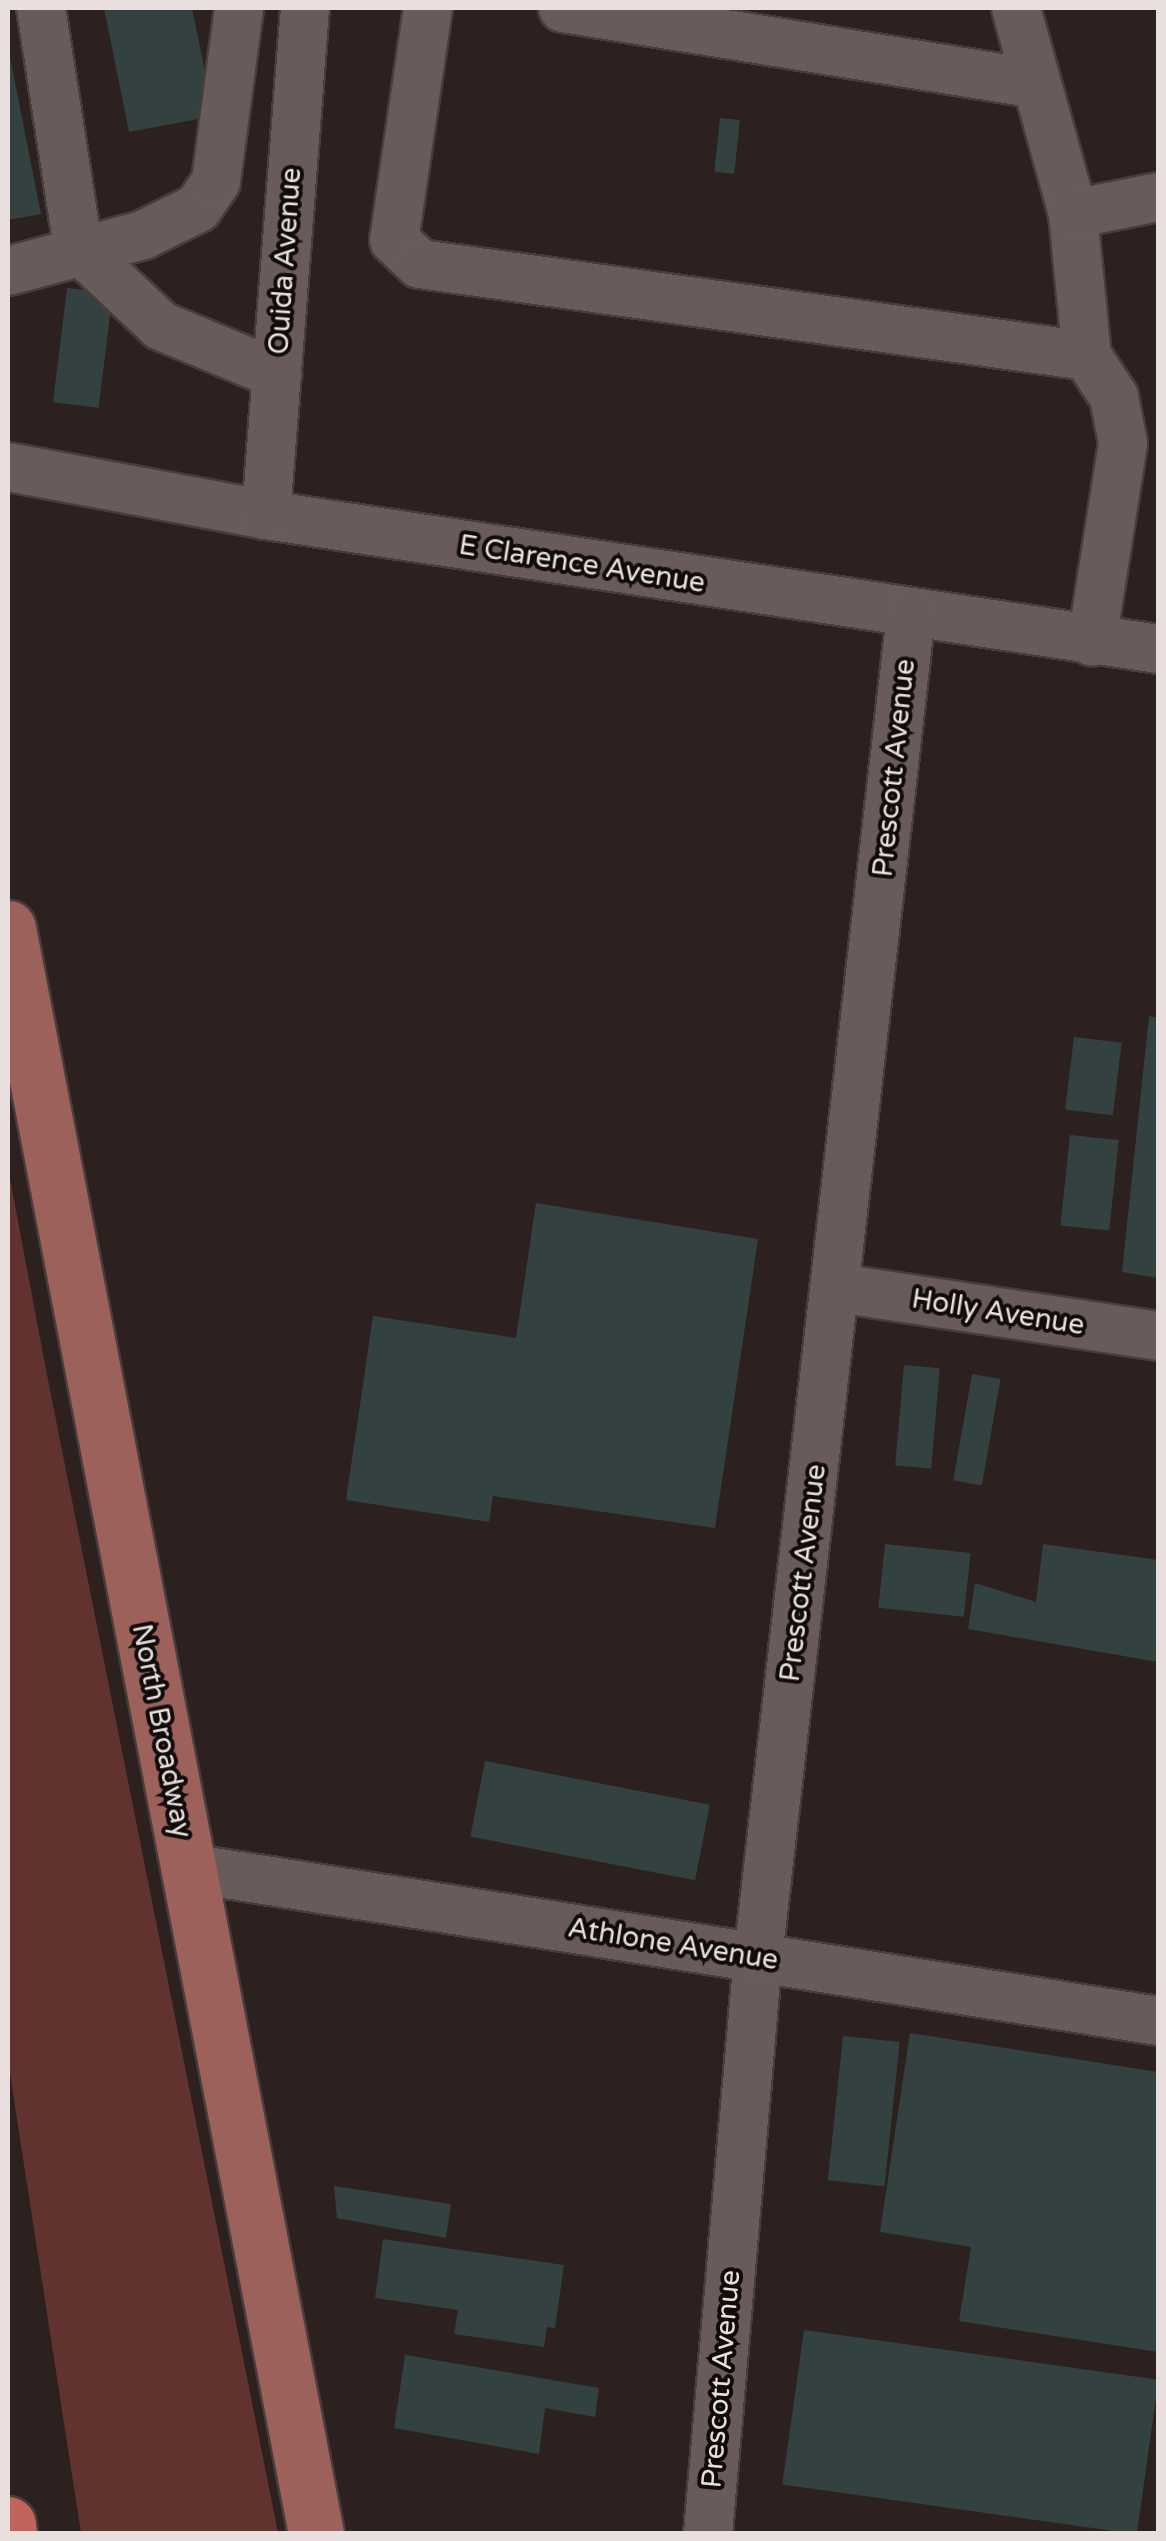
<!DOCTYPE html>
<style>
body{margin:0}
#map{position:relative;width:1166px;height:2541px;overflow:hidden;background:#2d211f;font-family:"Varela Round",sans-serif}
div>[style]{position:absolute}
.green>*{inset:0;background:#62322e}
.building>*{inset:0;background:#334241;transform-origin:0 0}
.roads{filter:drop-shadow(2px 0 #483d3c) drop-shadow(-2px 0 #483d3c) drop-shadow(0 2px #483d3c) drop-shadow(0 -2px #483d3c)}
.minor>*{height:48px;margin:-24px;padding:0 24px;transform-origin:24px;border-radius:24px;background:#695b59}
.major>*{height:55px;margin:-27.5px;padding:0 27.5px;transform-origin:27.5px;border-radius:27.5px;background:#9d615b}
.highway>*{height:55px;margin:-27.5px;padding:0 27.5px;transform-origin:27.5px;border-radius:27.5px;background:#bf655c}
span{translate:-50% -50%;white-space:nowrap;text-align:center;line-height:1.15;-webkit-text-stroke:8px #110c0b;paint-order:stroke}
.street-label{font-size:28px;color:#e8dfde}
.frame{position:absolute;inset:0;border:10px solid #e8dfde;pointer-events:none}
</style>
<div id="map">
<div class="green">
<div style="clip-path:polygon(8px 1168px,47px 1375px,278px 2533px,81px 2533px,8px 2061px)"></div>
</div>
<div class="building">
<div style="clip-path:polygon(104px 8px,192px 8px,214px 116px,129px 132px)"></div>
<div style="clip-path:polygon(8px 47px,41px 214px,8px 220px)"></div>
<div style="left:720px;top:118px;width:20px;height:54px;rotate:6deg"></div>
<div style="left:67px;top:288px;width:46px;height:115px;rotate:7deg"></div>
<div style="clip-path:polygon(1149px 1016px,1158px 1018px,1158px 1278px,1122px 1272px)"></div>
<div style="left:1074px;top:1037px;width:48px;height:73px;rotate:7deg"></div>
<div style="left:1070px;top:1135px;width:49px;height:91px;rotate:6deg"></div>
<div style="clip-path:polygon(536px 1203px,758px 1239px,715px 1528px,493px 1496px,489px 1522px,346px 1500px,373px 1316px,516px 1338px)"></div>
<div style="left:904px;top:1365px;width:36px;height:101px;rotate:5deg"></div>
<div style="left:972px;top:1374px;width:29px;height:108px;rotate:10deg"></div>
<div style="left:885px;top:1544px;width:86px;height:64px;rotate:6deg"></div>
<div style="clip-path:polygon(1043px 1544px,1158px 1560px,1158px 1662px,968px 1629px,975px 1583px,1036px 1602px)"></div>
<div style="left:485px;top:1761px;width:229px;height:77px;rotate:11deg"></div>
<div style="clip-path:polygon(910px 2033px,1158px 2072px,1158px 2352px,959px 2321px,971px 2247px,880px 2232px)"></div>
<div style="left:843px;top:2036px;width:57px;height:145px;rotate:6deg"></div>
<div style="clip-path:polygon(334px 2186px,451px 2204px,446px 2238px,337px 2218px)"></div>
<div style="clip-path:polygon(383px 2239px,564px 2265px,555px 2328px,547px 2327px,544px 2347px,454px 2334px,458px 2310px,375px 2298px)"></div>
<div style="left:804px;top:2330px;width:358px;height:156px;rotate:8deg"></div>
<div style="clip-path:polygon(405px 2355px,599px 2388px,595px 2417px,545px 2408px,539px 2454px,394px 2428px)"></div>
</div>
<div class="roads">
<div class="minor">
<div style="left:41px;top:8px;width:243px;rotate:81.2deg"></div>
<div style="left:78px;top:248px;width:114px;rotate:43.2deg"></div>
<div style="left:161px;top:326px;width:126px;rotate:22.5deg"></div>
<div style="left:428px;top:8px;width:234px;rotate:98.3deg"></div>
<div style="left:394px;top:240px;width:35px;rotate:43deg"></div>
<div style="left:420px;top:264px;width:673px;rotate:7.85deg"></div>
<div style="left:1087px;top:356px;width:49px;rotate:56.6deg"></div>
<div style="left:1114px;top:397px;width:47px;rotate:78.9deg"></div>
<div style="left:1123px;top:443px;width:201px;rotate:98.9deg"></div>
<div style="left:563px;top:8px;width:478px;rotate:9.1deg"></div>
<div style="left:1016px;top:8px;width:214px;rotate:74.5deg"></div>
<div style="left:1073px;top:214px;width:143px;rotate:84.4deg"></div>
<div style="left:1073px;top:214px;width:87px;rotate:-11.3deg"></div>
<div style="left:8px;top:271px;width:140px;rotate:-14.9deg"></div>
<div style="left:143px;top:235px;width:61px;rotate:-26.1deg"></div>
<div style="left:198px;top:208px;width:32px;rotate:-56deg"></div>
<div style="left:216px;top:181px;width:175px;rotate:-82.4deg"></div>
<div style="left:8px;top:467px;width:262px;rotate:10.5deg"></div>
<div style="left:266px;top:515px;width:902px;rotate:8.54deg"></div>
<div style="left:266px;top:515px;width:508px;rotate:-85.6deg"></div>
<div style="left:837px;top:1288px;width:325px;rotate:8.5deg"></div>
<div style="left:188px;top:1868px;width:982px;rotate:8.96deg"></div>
<div style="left:708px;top:2534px;width:579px;rotate:-85.05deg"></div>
<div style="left:758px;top:1957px;width:1352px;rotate:-83.5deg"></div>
</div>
<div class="major">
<div style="left:8px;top:928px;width:1635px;rotate:79.14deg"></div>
</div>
<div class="highway">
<div style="left:8px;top:2524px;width:10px;rotate:84deg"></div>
</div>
</div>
<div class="street-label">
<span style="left:285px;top:261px;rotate:-86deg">Ouida Avenue</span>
<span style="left:582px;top:564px;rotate:9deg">E Clarence Avenue</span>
<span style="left:894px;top:768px;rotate:-84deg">Prescott Avenue</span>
<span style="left:998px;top:1312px;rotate:9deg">Holly Avenue</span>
<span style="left:803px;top:1573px;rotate:-83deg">Prescott Avenue</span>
<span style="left:162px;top:1731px;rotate:79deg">North Broadway</span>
<span style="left:673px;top:1944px;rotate:9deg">Athlone Avenue</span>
<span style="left:721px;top:2379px;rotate:-85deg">Prescott Avenue</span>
</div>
<div class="frame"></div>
</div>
